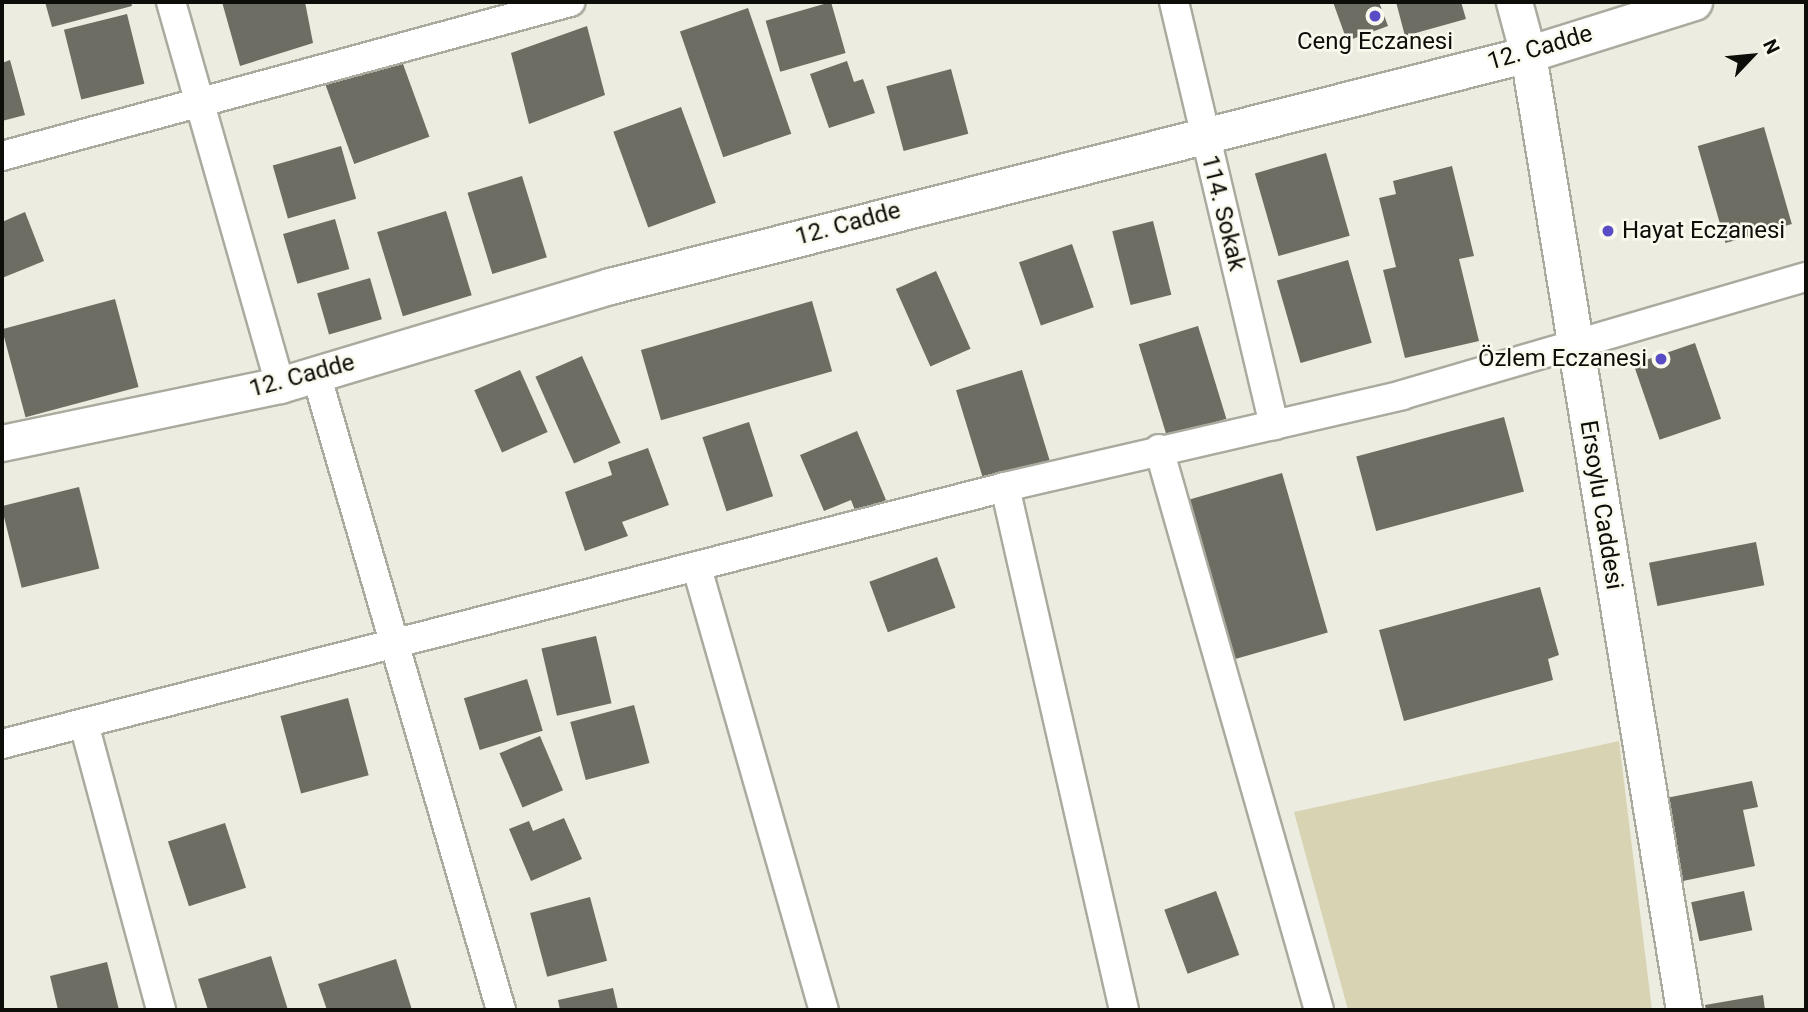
<!DOCTYPE html>
<meta charset="utf-8">
<style>
body{margin:0}
#map{position:relative;width:1808px;height:1012px;overflow:hidden;background:#edece0;font-family:Roboto,sans-serif}
div>[style]{position:absolute}
.green>*{inset:0;background:#d8d4b3}
.building>*{inset:0;background:#6e6d63;transform-origin:0 0}
.roads{filter:drop-shadow(2px 0 #abaa9f) drop-shadow(-2px 0 #abaa9f) drop-shadow(0 2px #abaa9f) drop-shadow(0 -2px #abaa9f)}
.minor>*{height:28px;margin:-14px;padding:0 14px;transform-origin:14px;border-radius:14px;background:#fff}
.tertiary>*{height:35px;margin:-17.5px;padding:0 17.5px;transform-origin:17.5px;border-radius:17.5px;background:#fff}
.dots>*{width:19px;height:19px;translate:-50% -50%;box-sizing:border-box;border:4px solid #faf9ed;border-radius:50%}
span{translate:-50% -50%;white-space:nowrap;text-align:center;line-height:1.15;-webkit-text-stroke:5px #faf9ed;paint-order:stroke}
.poi-label{font-size:24px;color:#0d0d09}
.left{translate:0 -50%;text-align:left}
.right{translate:-100% -50%;text-align:right}
.street-label{font-size:24px;color:#0d0d09}
.frame{position:absolute;inset:0;border:4px solid #0d0d09;pointer-events:none}
.north{position:absolute;left:1717px;top:21px;width:70px;height:70px;-webkit-text-stroke:5px #faf9ed;paint-order:stroke;rotate:64deg;font-size:19px;font-weight:700;line-height:28px;text-align:center;color:#0d0d09}
.north::after{content:'';display:block;margin:auto;width:24px;height:32px;background:#0d0d09;clip-path:polygon(50% 0,100% 100%,50% 72%,0 100%)}
</style>
<div id="map">
<div class="green">
<div style="clip-path:polygon(1619px 741px,1652px 1010px,1348px 1010px,1294px 812px)"></div>
</div>
<div class="building">
<div style="clip-path:polygon(45px 2px,131px 2px,132px 6px,52px 27px)"></div>
<div style="clip-path:polygon(222px 2px,305px 2px,313px 43px,240px 66px)"></div>
<div style="left:831px;top:2px;width:53px;height:68px;rotate:74deg"></div>
<div style="clip-path:polygon(1333px 2px,1379px 2px,1388px 26px,1347px 41px)"></div>
<div style="clip-path:polygon(1396px 2px,1461px 2px,1466px 19px,1405px 36px)"></div>
<div style="left:748px;top:8px;width:133px;height:72px;rotate:71deg"></div>
<div style="left:127px;top:14px;width:72px;height:65px;rotate:76deg"></div>
<div style="clip-path:polygon(587px 26px,605px 95px,529px 124px,511px 53px)"></div>
<div style="left:399px;top:53px;width:89px;height:80px;rotate:70deg"></div>
<div style="clip-path:polygon(10px 60px,25px 115px,2px 121px,2px 63px)"></div>
<div style="clip-path:polygon(847px 61px,854px 82px,863px 79px,875px 113px,829px 128px,810px 74px)"></div>
<div style="left:951px;top:69px;width:67px;height:67px;rotate:75deg"></div>
<div style="left:681px;top:107px;width:102px;height:72px;rotate:70deg"></div>
<div style="left:1764px;top:127px;width:101px;height:69px;rotate:74deg"></div>
<div style="left:341px;top:146px;width:55px;height:71px;rotate:74deg"></div>
<div style="left:1326px;top:153px;width:86px;height:74px;rotate:74deg"></div>
<div style="clip-path:polygon(1452px 166px,1474px 256px,1459px 259px,1479px 341px,1405px 358px,1383px 270px,1396px 267px,1379px 198px,1396px 194px,1393px 181px)"></div>
<div style="left:522px;top:176px;width:85px;height:57px;rotate:73deg"></div>
<div style="left:446px;top:211px;width:88px;height:72px;rotate:73deg"></div>
<div style="clip-path:polygon(25px 212px,44px 261px,2px 278px,2px 222px)"></div>
<div style="left:335px;top:219px;width:52px;height:54px;rotate:74deg"></div>
<div style="left:1153px;top:221px;width:76px;height:42px;rotate:76deg"></div>
<div style="left:1072px;top:244px;width:67px;height:56px;rotate:71deg"></div>
<div style="left:1348px;top:260px;width:86px;height:74px;rotate:74deg"></div>
<div style="left:936px;top:271px;width:85px;height:44px;rotate:66deg"></div>
<div style="left:370px;top:278px;width:43px;height:55px;rotate:74deg"></div>
<div style="left:115px;top:299px;width:91px;height:117px;rotate:75deg"></div>
<div style="left:812px;top:301px;width:73px;height:178px;rotate:74deg"></div>
<div style="left:1198px;top:326px;width:97px;height:62px;rotate:73deg"></div>
<div style="left:1695px;top:343px;width:80px;height:65px;rotate:71deg"></div>
<div style="left:582px;top:356px;width:95px;height:51px;rotate:66deg"></div>
<div style="left:520px;top:370px;width:68px;height:50px;rotate:66deg"></div>
<div style="left:1022px;top:370px;width:95px;height:69px;rotate:73deg"></div>
<div style="left:1504px;top:417px;width:77px;height:153px;rotate:75deg"></div>
<div style="left:749px;top:422px;width:78px;height:49px;rotate:72deg"></div>
<div style="clip-path:polygon(857px 431px,886px 500px,856px 513px,851px 500px,824px 511px,800px 455px)"></div>
<div style="clip-path:polygon(648px 448px,669px 505px,622px 522px,628px 536px,585px 551px,565px 492px,612px 475px,608px 462px)"></div>
<div style="left:1282px;top:473px;width:166px;height:98px;rotate:74deg"></div>
<div style="left:79px;top:487px;width:84px;height:80px;rotate:76deg"></div>
<div style="left:1756px;top:542px;width:44px;height:109px;rotate:79deg"></div>
<div style="left:937px;top:557px;width:54px;height:72px;rotate:70deg"></div>
<div style="clip-path:polygon(1540px 587px,1559px 655px,1548px 659px,1553px 680px,1404px 721px,1379px 630px)"></div>
<div style="left:596px;top:636px;width:69px;height:56px;rotate:77deg"></div>
<div style="left:527px;top:679px;width:54px;height:66px;rotate:73deg"></div>
<div style="left:348px;top:698px;width:80px;height:70px;rotate:75deg"></div>
<div style="left:634px;top:705px;width:60px;height:66px;rotate:75deg"></div>
<div style="left:540px;top:736px;width:59px;height:44px;rotate:67deg"></div>
<div style="clip-path:polygon(1752px 781px,1758px 807px,1743px 810px,1755px 866px,1683px 881px,1666px 798px)"></div>
<div style="clip-path:polygon(564px 818px,582px 859px,531px 881px,509px 829px,529px 821px,533px 831px)"></div>
<div style="left:225px;top:823px;width:68px;height:60px;rotate:72deg"></div>
<div style="left:1216px;top:891px;width:68px;height:55px;rotate:70deg"></div>
<div style="left:1744px;top:891px;width:40px;height:54px;rotate:78deg"></div>
<div style="left:590px;top:897px;width:66px;height:62px;rotate:75deg"></div>
<div style="clip-path:polygon(271px 956px,288px 1010px,208px 1010px,198px 979px)"></div>
<div style="clip-path:polygon(396px 959px,412px 1010px,327px 1010px,318px 984px)"></div>
<div style="clip-path:polygon(107px 962px,119px 1010px,58px 1010px,50px 976px)"></div>
<div style="clip-path:polygon(613px 988px,618px 1010px,560px 1010px,558px 1000px)"></div>
<div style="clip-path:polygon(1763px 995px,1765px 1010px,1706px 1010px,1705px 1005px)"></div>
</div>
<div class="roads">
<div class="minor">
<div style="left:171px;top:2px;width:398px;rotate:74.1deg"></div>
<div style="left:1174px;top:2px;width:435px;rotate:76.7deg"></div>
<div style="left:2px;top:156px;width:589px;rotate:-15.17deg"></div>
<div style="left:316px;top:374px;width:662px;rotate:73.78deg"></div>
<div style="left:1159px;top:449px;width:583px;rotate:74.08deg"></div>
<div style="left:1005px;top:487px;width:536px;rotate:77.18deg"></div>
<div style="left:697px;top:568px;width:460px;rotate:74deg"></div>
<div style="left:84px;top:724px;width:296px;rotate:74.9deg"></div>
<div style="left:2px;top:744px;width:1035px;rotate:-14.37deg"></div>
<div style="left:1005px;top:487px;width:408px;rotate:-13deg"></div>
<div style="left:1402px;top:395px;width:421px;rotate:-16.3deg"></div>
</div>
<div class="tertiary">
<div style="left:1514px;top:2px;width:54px;rotate:74.9deg"></div>
<div style="left:1528px;top:54px;width:969px;rotate:80.73deg"></div>
<div style="left:2px;top:443px;width:284px;rotate:-11.8deg"></div>
<div style="left:280px;top:385px;width:345px;rotate:-16.7deg"></div>
<div style="left:610px;top:286px;width:947px;rotate:-14.18deg"></div>
<div style="left:1528px;top:54px;width:174px;rotate:-17.4deg"></div>
</div>
</div>
<div class="dots">
<div style="left:1375px;top:16px;background:#594dc5"></div>
<div style="left:1608px;top:231px;background:#594dc5"></div>
<div style="left:1661px;top:359px;background:#594dc5"></div>
</div>
<div class="poi-label">
<span style="left:1375px;top:42px">Ceng Eczanesi</span>
<span class="left" style="left:1622px;top:231px">Hayat Eczanesi</span>
<span class="right" style="left:1647px;top:359px">Özlem Eczanesi</span>
</div>
<div class="street-label">
<span style="left:1540px;top:48px;rotate:-16deg">12. Cadde</span>
<span style="left:1223px;top:213px;rotate:76deg">114. Sokak</span>
<span style="left:848px;top:224px;rotate:-15deg">12. Cadde</span>
<span style="left:302px;top:376px;rotate:-15deg">12. Cadde</span>
<span style="left:1601px;top:505px;rotate:81deg">Ersoylu Caddesi</span>
</div>
<div class="frame"></div>
<div class="north">N</div>
</div>
